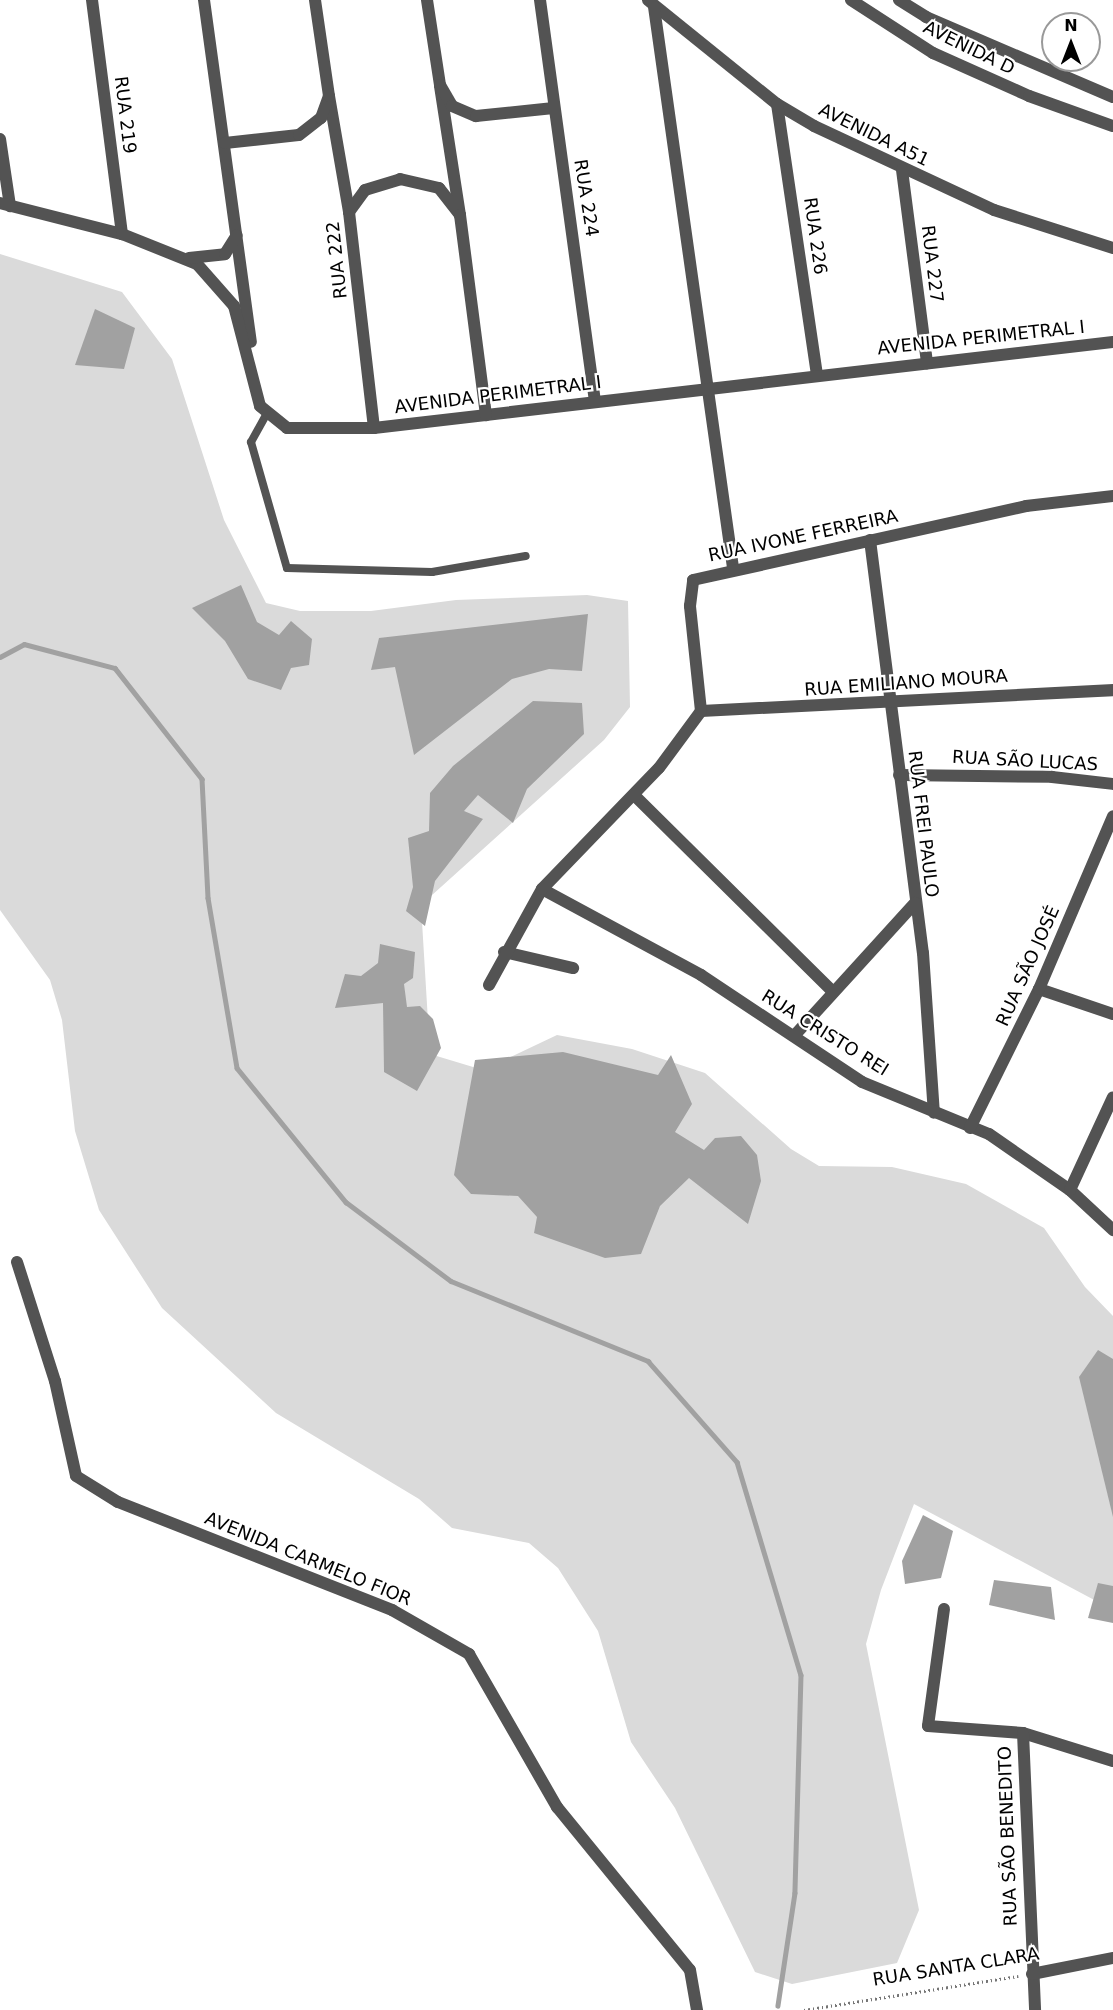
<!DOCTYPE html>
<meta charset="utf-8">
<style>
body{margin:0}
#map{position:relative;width:1113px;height:2010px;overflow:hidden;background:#fff;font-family:"DejaVu Sans",sans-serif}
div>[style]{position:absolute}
.green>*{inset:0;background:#dadada}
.water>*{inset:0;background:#a1a1a1}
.stream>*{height:4.5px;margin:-2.25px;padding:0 2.25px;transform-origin:2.25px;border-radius:2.25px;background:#a1a1a1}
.path>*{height:3px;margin-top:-1.5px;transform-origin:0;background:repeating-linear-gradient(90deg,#757575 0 1.5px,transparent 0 4.5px)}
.service>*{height:8px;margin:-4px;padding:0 4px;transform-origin:4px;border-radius:4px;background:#535353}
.pedestrian>*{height:12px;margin:-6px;padding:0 6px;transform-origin:6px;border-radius:6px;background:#535353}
.minor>*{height:12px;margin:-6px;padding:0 6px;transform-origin:6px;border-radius:6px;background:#535353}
.tertiary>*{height:12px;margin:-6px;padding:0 6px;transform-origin:6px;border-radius:6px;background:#535353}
span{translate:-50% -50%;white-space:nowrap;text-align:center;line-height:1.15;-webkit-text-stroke:4.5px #fff;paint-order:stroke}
.street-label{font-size:18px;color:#000}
.north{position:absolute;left:1041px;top:12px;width:60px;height:60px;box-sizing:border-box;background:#fff;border:2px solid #999;border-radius:50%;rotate:0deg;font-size:16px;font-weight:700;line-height:24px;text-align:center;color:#000}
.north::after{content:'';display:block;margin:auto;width:21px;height:27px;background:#000;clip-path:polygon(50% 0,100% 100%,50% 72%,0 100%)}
</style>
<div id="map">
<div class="green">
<div style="clip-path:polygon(0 254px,122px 292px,172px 359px,224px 520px,266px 603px,300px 611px,371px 611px,456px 600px,587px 595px,628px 601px,630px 707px,604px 740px,421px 905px,430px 1054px,483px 1070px,557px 1035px,632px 1049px,705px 1073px,791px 1149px,819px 1166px,892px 1167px,966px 1184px,1044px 1228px,1085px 1287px,1113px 1316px,1113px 1610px,914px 1504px,881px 1590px,866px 1644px,919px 1910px,897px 1963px,792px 1984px,755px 1972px,675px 1808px,631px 1742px,598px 1631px,558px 1568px,529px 1543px,452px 1528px,419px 1499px,276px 1413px,162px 1308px,99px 1210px,75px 1131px,62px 1020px,50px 980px,0 910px)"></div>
</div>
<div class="water">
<div style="clip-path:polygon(95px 309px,135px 328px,124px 369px,75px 365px)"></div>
<div style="clip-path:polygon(241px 585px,257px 622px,279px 635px,291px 621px,312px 639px,309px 665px,291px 668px,281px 690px,248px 679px,225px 641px,192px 608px)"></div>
<div style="clip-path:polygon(588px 614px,582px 671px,549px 669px,512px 679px,414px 755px,395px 667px,371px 670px,379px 638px)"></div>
<div style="clip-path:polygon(533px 701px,582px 703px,584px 734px,527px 789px,513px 823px,478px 795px,464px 811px,483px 819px,435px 881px,425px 926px,406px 911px,413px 887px,408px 838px,429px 831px,430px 793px,453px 766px)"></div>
<div style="clip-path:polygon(380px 944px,415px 952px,413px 978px,404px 984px,407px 1007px,420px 1006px,433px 1019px,441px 1048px,417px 1091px,384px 1072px,383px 1003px,335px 1008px,345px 974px,361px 976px,378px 963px)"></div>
<div style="clip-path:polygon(563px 1052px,658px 1075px,671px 1055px,692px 1104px,675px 1132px,704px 1150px,715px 1138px,741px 1136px,757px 1155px,761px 1181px,748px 1224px,689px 1178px,660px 1206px,641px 1254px,605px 1258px,534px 1233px,537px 1217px,518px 1196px,471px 1194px,454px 1175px,475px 1060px)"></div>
<div style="clip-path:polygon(1098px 1350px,1113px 1359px,1113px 1517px,1079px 1377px)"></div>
<div style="clip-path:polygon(923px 1515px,953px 1531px,941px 1578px,905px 1584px,902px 1561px)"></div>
<div style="clip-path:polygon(994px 1580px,1051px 1587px,1055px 1620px,989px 1605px)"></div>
<div style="clip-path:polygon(1098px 1583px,1113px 1586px,1113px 1623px,1088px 1618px)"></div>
</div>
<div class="stream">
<div style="left:0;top:657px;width:27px;rotate:-28deg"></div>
<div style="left:24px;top:644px;width:94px;rotate:14.8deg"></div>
<div style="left:115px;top:668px;width:141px;rotate:51.9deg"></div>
<div style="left:202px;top:779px;width:119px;rotate:87.1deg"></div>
<div style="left:208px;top:898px;width:172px;rotate:80.3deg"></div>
<div style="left:237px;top:1068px;width:173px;rotate:50.9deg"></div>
<div style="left:346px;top:1202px;width:131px;rotate:37deg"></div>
<div style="left:451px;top:1281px;width:213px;rotate:22.1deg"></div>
<div style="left:648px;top:1361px;width:135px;rotate:48.6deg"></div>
<div style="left:737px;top:1462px;width:222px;rotate:73.3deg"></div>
<div style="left:801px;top:1675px;width:218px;rotate:91.6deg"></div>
<div style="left:795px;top:1893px;width:114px;rotate:98.6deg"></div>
</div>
<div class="path">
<div style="left:804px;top:2010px;width:217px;rotate:-9deg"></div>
</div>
<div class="service">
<div style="left:266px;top:415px;width:31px;rotate:119deg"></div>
<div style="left:251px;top:442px;width:131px;rotate:74.1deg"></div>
<div style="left:287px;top:568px;width:145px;rotate:1.6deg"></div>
<div style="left:432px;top:572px;width:95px;rotate:-9.7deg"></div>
</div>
<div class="pedestrian">
<div style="left:440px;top:86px;width:131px;rotate:81.2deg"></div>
<div style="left:329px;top:96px;width:118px;rotate:80.2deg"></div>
</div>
<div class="minor">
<div style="left:92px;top:0;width:236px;rotate:82.7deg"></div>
<div style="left:204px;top:0;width:345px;rotate:82.2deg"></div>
<div style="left:427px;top:0;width:86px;rotate:81.3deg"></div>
<div style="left:440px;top:85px;width:24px;rotate:60deg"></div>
<div style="left:452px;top:106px;width:26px;rotate:23deg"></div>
<div style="left:476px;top:116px;width:78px;rotate:-5.9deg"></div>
<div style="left:540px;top:0;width:405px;rotate:82.2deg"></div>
<div style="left:648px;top:0;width:166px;rotate:38.9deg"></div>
<div style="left:777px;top:104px;width:43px;rotate:30.7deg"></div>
<div style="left:814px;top:126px;width:199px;rotate:25deg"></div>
<div style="left:994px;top:210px;width:125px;rotate:17.7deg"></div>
<div style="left:654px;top:7px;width:567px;rotate:81.98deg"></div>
<div style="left:777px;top:104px;width:273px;rotate:81.6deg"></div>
<div style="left:0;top:139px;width:68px;rotate:81.5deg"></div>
<div style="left:225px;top:143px;width:74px;rotate:-6.2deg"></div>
<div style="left:299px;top:135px;width:28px;rotate:-38deg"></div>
<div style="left:321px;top:118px;width:23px;rotate:-70deg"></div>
<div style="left:329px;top:96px;width:97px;rotate:-98.3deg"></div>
<div style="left:902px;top:170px;width:195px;rotate:82.6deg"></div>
<div style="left:0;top:203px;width:126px;rotate:14.3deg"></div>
<div style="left:122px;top:234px;width:81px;rotate:21.8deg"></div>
<div style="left:197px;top:264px;width:56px;rotate:48.6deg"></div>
<div style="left:234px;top:306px;width:103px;rotate:75.4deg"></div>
<div style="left:260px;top:406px;width:35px;rotate:39deg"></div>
<div style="left:287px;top:428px;width:87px"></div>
<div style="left:374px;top:428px;width:744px;rotate:-6.64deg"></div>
<div style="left:189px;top:258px;width:36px;rotate:-6deg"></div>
<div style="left:225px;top:254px;width:22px;rotate:-58deg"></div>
<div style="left:374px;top:428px;width:217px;rotate:-96.6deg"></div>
<div style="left:349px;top:212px;width:27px;rotate:-54deg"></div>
<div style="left:365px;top:190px;width:37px;rotate:-17deg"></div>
<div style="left:400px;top:179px;width:40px;rotate:13deg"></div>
<div style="left:439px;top:188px;width:34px;rotate:52deg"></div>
<div style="left:460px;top:215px;width:202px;rotate:82.6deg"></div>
<div style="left:870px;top:540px;width:416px;rotate:82.7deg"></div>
<div style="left:923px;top:953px;width:160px;rotate:86.1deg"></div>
<div style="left:701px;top:711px;width:413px;rotate:-2.9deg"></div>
<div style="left:899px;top:775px;width:153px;rotate:0.7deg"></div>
<div style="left:1052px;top:777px;width:61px;rotate:6.5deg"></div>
<div style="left:634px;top:795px;width:277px;rotate:44.7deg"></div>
<div style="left:542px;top:889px;width:181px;rotate:28.4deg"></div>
<div style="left:701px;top:975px;width:193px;rotate:33.6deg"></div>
<div style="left:862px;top:1082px;width:137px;rotate:22.3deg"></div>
<div style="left:989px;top:1134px;width:98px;rotate:34.7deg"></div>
<div style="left:1070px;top:1190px;width:59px;rotate:42.9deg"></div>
<div style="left:504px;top:952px;width:71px;rotate:13.1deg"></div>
<div style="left:489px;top:985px;width:110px;rotate:-61.1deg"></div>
<div style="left:542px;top:889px;width:168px;rotate:-46deg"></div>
<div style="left:659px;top:768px;width:71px;rotate:-53.6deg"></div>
<div style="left:701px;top:711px;width:106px;rotate:-96deg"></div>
<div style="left:690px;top:606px;width:26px;rotate:-83deg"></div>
<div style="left:693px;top:580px;width:341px;rotate:-12.5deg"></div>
<div style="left:1026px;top:506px;width:88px;rotate:-6.6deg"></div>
<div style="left:1039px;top:989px;width:78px;rotate:18.7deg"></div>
<div style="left:794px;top:1036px;width:180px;rotate:-47.7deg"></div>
<div style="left:970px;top:1128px;width:155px;rotate:-63.6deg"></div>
<div style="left:1039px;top:989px;width:188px;rotate:-66.8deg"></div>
<div style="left:1070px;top:1190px;width:102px;rotate:-65.2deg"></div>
<div style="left:17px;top:1262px;width:125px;rotate:72.3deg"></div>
<div style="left:55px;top:1381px;width:97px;rotate:77.5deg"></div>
<div style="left:76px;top:1476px;width:49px;rotate:31.8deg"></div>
<div style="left:118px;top:1502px;width:295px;rotate:21.5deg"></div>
<div style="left:392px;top:1610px;width:89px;rotate:29.7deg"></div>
<div style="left:469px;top:1654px;width:177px;rotate:60.1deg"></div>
<div style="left:557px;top:1807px;width:210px;rotate:50.8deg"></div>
<div style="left:690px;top:1970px;width:41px;rotate:80.1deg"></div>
<div style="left:944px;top:1609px;width:118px;rotate:97.8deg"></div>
<div style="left:928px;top:1726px;width:95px;rotate:4.2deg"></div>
<div style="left:1023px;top:1733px;width:94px;rotate:17.3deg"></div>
<div style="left:1023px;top:1733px;width:277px;rotate:87.5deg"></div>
<div style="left:1032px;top:1974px;width:83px;rotate:-11.2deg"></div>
</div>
<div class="tertiary">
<div style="left:851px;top:0;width:98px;rotate:32.9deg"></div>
<div style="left:933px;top:53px;width:105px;rotate:24.1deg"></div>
<div style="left:1029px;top:96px;width:89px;rotate:19.7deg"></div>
<div style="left:899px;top:0;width:32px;rotate:32deg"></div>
<div style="left:926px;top:17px;width:203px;rotate:23.2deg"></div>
</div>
<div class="street-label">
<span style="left:969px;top:48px;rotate:26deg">AVENIDA D</span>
<span style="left:125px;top:115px;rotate:83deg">RUA 219</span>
<span style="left:874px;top:135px;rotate:26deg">AVENIDA A51</span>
<span style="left:586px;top:198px;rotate:81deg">RUA 224</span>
<span style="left:815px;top:236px;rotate:82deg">RUA 226</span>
<span style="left:337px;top:260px;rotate:-96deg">RUA 222</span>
<span style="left:932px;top:264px;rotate:83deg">RUA 227</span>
<span style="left:981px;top:338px;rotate:-6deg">AVENIDA PERIMETRAL I</span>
<span style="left:498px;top:395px;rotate:-7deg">AVENIDA PERIMETRAL I</span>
<span style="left:803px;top:536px;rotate:-12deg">RUA IVONE FERREIRA</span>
<span style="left:906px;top:683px;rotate:-4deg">RUA EMILIANO MOURA</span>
<span style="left:1025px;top:761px;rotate:3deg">RUA SÃO LUCAS</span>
<span style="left:923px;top:824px;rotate:83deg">RUA FREI PAULO</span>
<span style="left:1028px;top:966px;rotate:-66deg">RUA SÃO JOSÉ</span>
<span style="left:825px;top:1033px;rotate:32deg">RUA CRISTO REI</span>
<span style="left:308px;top:1559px;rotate:22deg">AVENIDA CARMELO FIOR</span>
<span style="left:1008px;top:1836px;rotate:-92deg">RUA SÃO BENEDITO</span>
<span style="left:956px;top:1967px;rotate:-9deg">RUA SANTA CLARA</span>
</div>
<div class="north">N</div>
</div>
